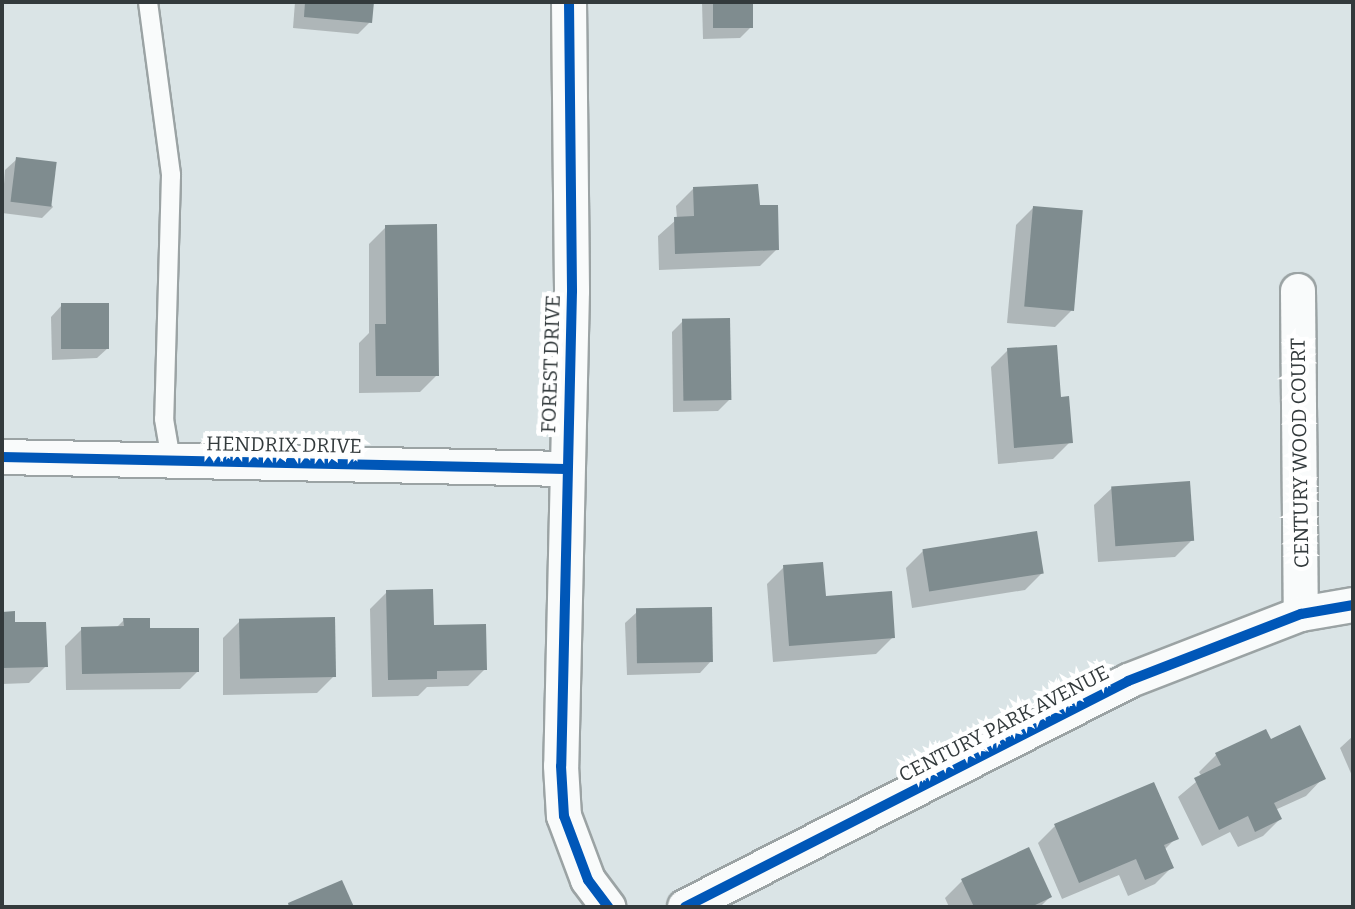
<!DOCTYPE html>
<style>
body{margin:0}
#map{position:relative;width:1355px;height:909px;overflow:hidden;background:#dae4e6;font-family:Bitter,serif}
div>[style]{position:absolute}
.shadow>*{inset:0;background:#0003}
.building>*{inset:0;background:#7f8c8f;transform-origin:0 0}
.roads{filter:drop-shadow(2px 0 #9ba3a4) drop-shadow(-2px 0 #9ba3a4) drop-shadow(0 2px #9ba3a4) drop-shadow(0 -2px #9ba3a4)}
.service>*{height:18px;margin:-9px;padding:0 9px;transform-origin:9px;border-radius:9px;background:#f9fbfb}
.minor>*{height:34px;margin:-17px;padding:0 17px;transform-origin:17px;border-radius:17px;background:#f9fbfb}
.cycleway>*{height:10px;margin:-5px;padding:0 5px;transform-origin:5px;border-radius:5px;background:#0057b8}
span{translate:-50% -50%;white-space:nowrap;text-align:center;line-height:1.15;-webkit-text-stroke:8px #fff;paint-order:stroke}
.street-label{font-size:20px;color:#333a3c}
.frame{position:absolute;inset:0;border:4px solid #333a3c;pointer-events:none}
</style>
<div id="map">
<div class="shadow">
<div style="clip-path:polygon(295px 2px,372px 2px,370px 22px,358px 34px,293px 28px)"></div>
<div style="clip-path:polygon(702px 2px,751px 2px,752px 26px,740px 38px,703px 39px)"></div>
<div style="clip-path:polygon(17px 159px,53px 207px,42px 218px,2px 213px,5px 170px)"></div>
<div style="clip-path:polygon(693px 189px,758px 207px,777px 249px,760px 266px,659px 270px,658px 236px,677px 219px,676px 206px)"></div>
<div style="clip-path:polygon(1033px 208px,1072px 310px,1055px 327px,1007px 323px,1016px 225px)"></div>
<div style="clip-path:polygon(386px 227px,437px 375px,420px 392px,359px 393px,359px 343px,369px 333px,369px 244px)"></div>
<div style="clip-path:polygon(62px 305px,109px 347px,97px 358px,52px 360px,51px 317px)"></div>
<div style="clip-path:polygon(683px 321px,729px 400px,718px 411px,673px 412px,672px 332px)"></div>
<div style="clip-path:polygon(1008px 350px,1059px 399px,1070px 442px,1053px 459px,998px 464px,991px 367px)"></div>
<div style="clip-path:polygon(1112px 488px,1192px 540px,1175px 557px,1098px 562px,1094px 505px)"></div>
<div style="clip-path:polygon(923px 551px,1042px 573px,1025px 590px,912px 608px,906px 568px)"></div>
<div style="clip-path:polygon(784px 567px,825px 599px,893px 637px,876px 654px,773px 662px,767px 584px)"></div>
<div style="clip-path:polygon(387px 592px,432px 627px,485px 669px,468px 686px,427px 687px,418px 696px,372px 697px,370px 609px)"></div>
<div style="clip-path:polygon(637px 612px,711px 661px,700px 673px,627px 675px,625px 623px)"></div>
<div style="clip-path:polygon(2px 614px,46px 666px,29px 683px,2px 684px)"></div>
<div style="clip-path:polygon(124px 620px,148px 630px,197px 672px,180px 689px,66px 690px,65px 646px,82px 629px,116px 628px)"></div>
<div style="clip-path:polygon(240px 621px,334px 676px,317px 693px,223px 695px,223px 638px)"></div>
<div style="clip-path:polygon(1353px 736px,1353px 778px,1340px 748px)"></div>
<div style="clip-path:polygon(1216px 755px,1323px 778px,1306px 796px,1275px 810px,1280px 819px,1263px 836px,1238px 847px,1230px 832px,1202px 846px,1178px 797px,1202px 777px,1199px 772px)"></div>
<div style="clip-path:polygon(1055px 826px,1176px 838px,1164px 850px,1172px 867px,1155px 884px,1128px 896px,1119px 875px,1062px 899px,1038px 843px)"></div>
<div style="clip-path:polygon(962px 881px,1050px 897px,1040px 907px,949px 907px,945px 898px)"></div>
</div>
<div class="building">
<div style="clip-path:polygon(305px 2px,374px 2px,372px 23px,304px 17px)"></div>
<div style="left:713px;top:2px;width:40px;height:26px"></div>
<div style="left:16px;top:157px;width:41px;height:45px;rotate:7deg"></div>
<div style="clip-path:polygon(758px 184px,760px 205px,778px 205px,779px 250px,675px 254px,674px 217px,694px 216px,693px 187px)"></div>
<div style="left:1033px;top:206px;width:50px;height:101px;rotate:5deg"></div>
<div style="clip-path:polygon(437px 224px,439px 376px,376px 376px,375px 324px,386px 324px,385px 225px)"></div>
<div style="left:61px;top:303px;width:48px;height:46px"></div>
<div style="left:730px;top:318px;width:82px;height:48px;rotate:89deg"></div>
<div style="clip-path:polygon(1057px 345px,1061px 397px,1069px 396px,1073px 443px,1014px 448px,1007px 348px)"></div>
<div style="left:1190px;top:481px;width:60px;height:79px;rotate:86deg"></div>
<div style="left:1037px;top:531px;width:43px;height:116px;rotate:81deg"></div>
<div style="clip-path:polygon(823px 562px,826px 596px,892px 591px,895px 638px,789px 646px,783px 565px)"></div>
<div style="clip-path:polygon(433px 589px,434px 625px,486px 624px,487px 670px,437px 671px,437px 679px,388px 680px,386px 590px)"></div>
<div style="left:712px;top:607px;width:55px;height:76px;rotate:89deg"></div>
<div style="clip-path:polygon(15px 611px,15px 622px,46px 622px,48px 667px,2px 668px,2px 612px)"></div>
<div style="left:335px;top:617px;width:60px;height:96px;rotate:89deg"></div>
<div style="clip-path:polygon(123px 618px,150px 618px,150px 628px,199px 628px,199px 672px,82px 674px,81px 627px,124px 626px)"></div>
<div style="clip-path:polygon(1300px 725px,1326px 779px,1274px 803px,1282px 819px,1255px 832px,1248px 816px,1219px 830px,1194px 778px,1221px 765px,1215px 753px,1266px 729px,1271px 739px)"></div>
<div style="clip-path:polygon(1154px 782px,1179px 839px,1164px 845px,1174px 868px,1145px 880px,1136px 859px,1079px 883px,1054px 824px)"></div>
<div style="clip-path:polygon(1029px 847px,1052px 897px,1031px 907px,974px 907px,961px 879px)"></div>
<div style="clip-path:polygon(342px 880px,354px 907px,289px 907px,288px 903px)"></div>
</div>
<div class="roads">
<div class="service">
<div style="left:148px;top:2px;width:175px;rotate:82.4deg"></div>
<div style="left:171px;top:175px;width:244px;rotate:91.6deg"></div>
<div style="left:164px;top:419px;width:42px;rotate:80.3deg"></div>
</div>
<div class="minor">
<div style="left:569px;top:2px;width:289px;rotate:89.4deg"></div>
<div style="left:572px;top:291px;width:475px;rotate:91.3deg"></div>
<div style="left:561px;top:766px;width:50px;rotate:86.6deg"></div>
<div style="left:564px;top:816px;width:68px;rotate:69.4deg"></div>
<div style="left:588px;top:880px;width:34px;rotate:53deg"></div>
<div style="left:1298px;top:291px;width:323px;rotate:89.5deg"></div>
<div style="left:2px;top:457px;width:564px;rotate:1.22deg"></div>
<div style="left:685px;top:907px;width:497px;rotate:-27deg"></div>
<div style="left:1128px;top:681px;width:186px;rotate:-21.2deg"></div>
<div style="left:1301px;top:614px;width:53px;rotate:-9.8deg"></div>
</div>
</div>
<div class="cycleway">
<div style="left:569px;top:2px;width:289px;rotate:89.4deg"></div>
<div style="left:572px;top:291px;width:475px;rotate:91.3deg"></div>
<div style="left:561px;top:766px;width:50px;rotate:86.6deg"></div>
<div style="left:564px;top:816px;width:68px;rotate:69.4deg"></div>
<div style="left:588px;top:880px;width:34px;rotate:53deg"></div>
<div style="left:2px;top:457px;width:564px;rotate:1.22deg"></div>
<div style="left:685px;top:907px;width:497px;rotate:-27deg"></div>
<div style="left:1128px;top:681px;width:186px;rotate:-21.2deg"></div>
<div style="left:1301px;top:614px;width:53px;rotate:-9.8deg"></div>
</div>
<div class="street-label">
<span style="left:551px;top:364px;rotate:-88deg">FOREST DRIVE</span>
<span style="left:284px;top:445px;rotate:1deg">HENDRIX DRIVE</span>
<span style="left:1300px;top:453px;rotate:-91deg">CENTURY WOOD COURT</span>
<span style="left:1004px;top:724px;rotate:-27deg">CENTURY PARK AVENUE</span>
</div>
<div class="frame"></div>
</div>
